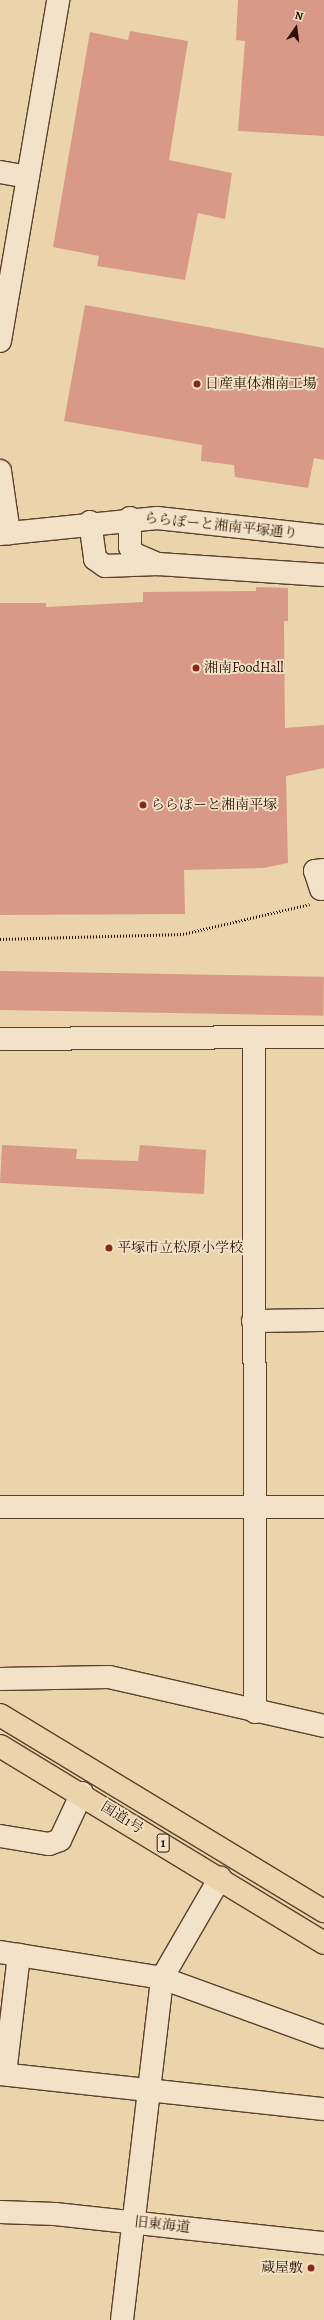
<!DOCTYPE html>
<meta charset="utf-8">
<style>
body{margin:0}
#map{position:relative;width:324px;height:2320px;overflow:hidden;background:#ebd4ab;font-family:Alegreya,"Noto Serif JP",serif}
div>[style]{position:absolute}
.building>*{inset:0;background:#d89a87;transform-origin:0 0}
.path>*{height:2.5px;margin-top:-1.25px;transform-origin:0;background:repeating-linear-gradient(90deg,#2d1002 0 1px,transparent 0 3px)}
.roads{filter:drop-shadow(1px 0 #5c412c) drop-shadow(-1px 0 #5c412c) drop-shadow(0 1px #5c412c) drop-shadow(0 -1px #5c412c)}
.minor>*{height:22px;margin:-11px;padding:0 11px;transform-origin:11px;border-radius:11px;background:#f2e3c8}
.highway>*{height:22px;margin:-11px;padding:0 11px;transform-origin:11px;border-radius:11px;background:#ebd4ab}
.dots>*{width:11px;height:11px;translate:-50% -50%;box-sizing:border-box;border:2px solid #f2e3c8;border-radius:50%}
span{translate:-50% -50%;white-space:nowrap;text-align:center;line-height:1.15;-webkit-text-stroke:3.5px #f2e3c8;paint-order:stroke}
.shield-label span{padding:1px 3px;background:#f2e3c8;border:1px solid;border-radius:3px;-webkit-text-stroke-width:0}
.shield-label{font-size:13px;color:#2d1002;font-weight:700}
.poi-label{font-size:14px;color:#2d1002}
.left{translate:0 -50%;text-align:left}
.right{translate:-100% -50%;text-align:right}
.street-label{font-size:14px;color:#2d1002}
.north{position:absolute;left:276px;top:8px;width:40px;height:40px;-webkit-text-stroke:3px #f2e3c8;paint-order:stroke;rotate:14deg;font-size:11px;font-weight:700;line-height:16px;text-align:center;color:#2d1002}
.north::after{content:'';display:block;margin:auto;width:14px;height:18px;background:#2d1002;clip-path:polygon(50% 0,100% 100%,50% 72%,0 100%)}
</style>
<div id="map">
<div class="building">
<div style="clip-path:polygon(238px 0,324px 0,324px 136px,238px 131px,245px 41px,236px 40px)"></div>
<div style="clip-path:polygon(130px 31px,188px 41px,169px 160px,232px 173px,225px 219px,198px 213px,185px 280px,97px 266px,99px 256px,53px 247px,90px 32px,128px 40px)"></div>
<div style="clip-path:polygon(85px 305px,324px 348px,324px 460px,314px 458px,308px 488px,235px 477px,234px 465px,201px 461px,202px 445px,64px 421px)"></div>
<div style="clip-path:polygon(256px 587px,288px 588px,288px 621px,284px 621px,285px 728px,324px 725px,324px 768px,286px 776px,288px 863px,263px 868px,184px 870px,185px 914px,0 915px,0 603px,46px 603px,46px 607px,143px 602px,143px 592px,256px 591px)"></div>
<div style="left:0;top:971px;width:324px;height:39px;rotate:1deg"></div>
<div style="clip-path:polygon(2px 1145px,77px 1149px,76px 1159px,138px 1161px,140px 1145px,206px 1150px,204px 1194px,0 1183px)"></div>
</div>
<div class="path">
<div style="left:0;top:939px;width:183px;rotate:-1.6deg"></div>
<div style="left:183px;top:934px;width:130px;rotate:-13.3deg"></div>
</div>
<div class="roads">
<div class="minor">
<div style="left:0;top:172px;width:28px;rotate:10deg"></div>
<div style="left:0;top:341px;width:346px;rotate:-80.3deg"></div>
<div style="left:0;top:471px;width:63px;rotate:81.7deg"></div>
<div style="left:130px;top:518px;width:29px;rotate:90deg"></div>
<div style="left:130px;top:547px;width:8px;rotate:60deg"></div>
<div style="left:134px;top:554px;width:26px;rotate:23deg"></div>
<div style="left:90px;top:522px;width:37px;rotate:82deg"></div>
<div style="left:95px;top:559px;width:12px;rotate:35deg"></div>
<div style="left:105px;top:566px;width:53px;rotate:-2.2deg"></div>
<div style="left:158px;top:564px;width:166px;rotate:3.8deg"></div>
<div style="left:0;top:534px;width:158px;rotate:-5.8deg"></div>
<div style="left:157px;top:518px;width:168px;rotate:6.2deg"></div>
<div style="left:321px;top:889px;width:19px;rotate:-108deg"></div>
<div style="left:315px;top:871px;width:9px;rotate:-6deg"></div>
<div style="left:0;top:1039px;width:324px;rotate:-0.4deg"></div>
<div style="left:254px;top:1039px;width:673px;rotate:89.91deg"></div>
<div style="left:253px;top:1321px;width:71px;rotate:-0.8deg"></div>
<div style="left:0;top:1507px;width:324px"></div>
<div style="left:0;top:1679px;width:109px;rotate:-1.1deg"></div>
<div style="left:109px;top:1677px;width:221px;rotate:12.8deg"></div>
<div style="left:0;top:1836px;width:50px;rotate:9.3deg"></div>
<div style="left:49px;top:1844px;width:12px;rotate:-20deg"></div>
<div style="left:60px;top:1840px;width:52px;rotate:-64.9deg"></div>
<div style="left:0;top:1952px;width:164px;rotate:9.1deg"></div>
<div style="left:162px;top:1978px;width:172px;rotate:20deg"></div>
<div style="left:0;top:2074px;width:326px;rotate:6.2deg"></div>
<div style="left:5px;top:2074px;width:120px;rotate:-83.3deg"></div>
<div style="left:0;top:2212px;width:55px;rotate:2.1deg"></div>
<div style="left:55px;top:2214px;width:271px;rotate:6.2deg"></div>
<div style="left:122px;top:2320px;width:344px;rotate:-83.3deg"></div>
<div style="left:162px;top:1978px;width:116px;rotate:-59.9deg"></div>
</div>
<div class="highway">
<div style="left:0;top:1715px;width:379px;rotate:31.2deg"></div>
<div style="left:0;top:1746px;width:379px;rotate:31.3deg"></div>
</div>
</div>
<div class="dots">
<div style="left:197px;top:384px;background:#8f2418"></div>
<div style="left:196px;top:668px;background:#8f2418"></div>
<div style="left:143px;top:805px;background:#8f2418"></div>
<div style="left:109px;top:1248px;background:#8f2418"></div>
<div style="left:311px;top:2268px;background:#8f2418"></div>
</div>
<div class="shield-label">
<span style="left:163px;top:1843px">1</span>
</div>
<div class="poi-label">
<span class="left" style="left:205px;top:384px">日産車体湘南工場</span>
<span class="left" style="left:204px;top:668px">湘南FoodHall</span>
<span class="left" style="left:151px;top:805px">ららぽーと湘南平塚</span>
<span class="left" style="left:117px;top:1248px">平塚市立松原小学校</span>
<span class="right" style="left:303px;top:2268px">蔵屋敷</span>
</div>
<div class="street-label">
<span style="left:221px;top:526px;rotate:6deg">ららぽーと湘南平塚通り</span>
<span style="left:122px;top:1818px;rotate:32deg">国道1号</span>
<span style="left:162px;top:2225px;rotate:6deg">旧東海道</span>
</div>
<div class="north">N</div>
</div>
